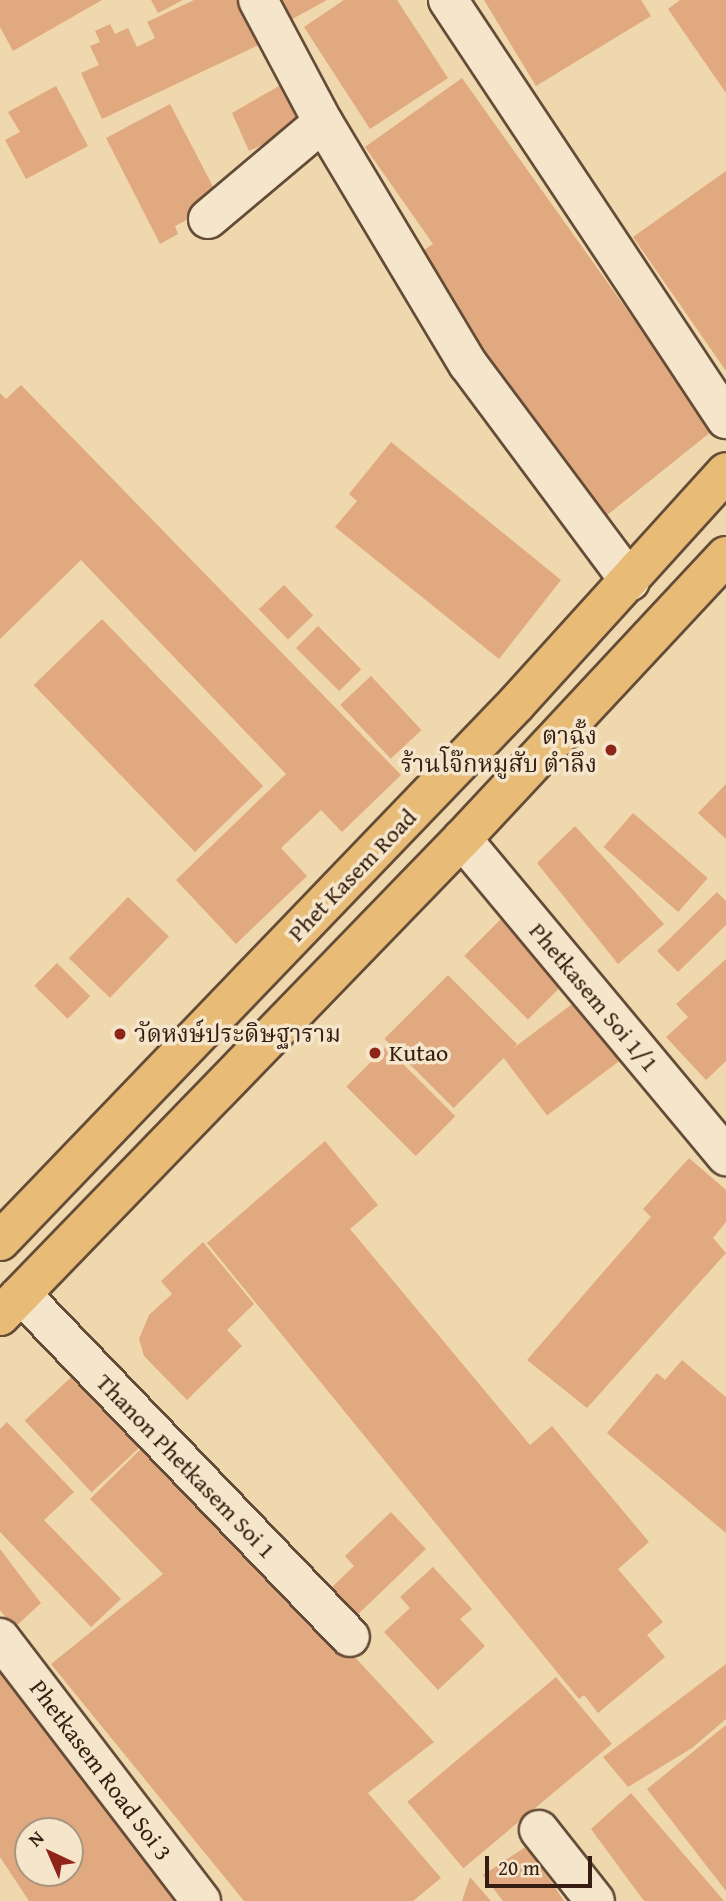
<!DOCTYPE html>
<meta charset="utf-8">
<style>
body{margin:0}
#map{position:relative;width:726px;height:1901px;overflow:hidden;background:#efd7ae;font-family:"Gentium Book Plus","Noto Serif Thai",serif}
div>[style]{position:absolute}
.building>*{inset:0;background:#e1a97f;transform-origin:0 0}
.roads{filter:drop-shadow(2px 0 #644c38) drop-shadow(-2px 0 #644c38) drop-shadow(0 2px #644c38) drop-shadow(0 -2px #644c38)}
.minor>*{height:38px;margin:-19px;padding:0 19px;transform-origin:19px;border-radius:19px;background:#f5e5ca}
.major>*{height:38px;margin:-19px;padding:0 19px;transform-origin:19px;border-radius:19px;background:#e8bc77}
.dots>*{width:19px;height:19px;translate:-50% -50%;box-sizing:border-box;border:4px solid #f5e5ca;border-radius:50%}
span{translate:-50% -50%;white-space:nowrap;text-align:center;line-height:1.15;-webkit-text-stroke:7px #f5e5ca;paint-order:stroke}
.poi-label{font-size:24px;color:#351e11}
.right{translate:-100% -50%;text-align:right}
.left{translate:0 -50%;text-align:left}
.street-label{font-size:24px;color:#351e11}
.north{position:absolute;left:14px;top:1817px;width:70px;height:70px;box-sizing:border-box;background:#f5e5ca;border:2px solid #a89580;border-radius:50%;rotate:316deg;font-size:19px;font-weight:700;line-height:28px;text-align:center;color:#351e11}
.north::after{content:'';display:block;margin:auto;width:24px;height:32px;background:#8f2418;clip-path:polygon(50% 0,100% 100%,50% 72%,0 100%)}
.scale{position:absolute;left:485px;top:1856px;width:107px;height:32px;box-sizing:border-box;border:4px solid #351e11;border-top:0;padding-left:9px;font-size:21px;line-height:24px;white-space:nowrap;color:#351e11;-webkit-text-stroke:5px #f5e5ca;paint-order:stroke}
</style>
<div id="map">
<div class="building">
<div style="clip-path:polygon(0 0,102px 0,13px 51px,0 27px)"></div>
<div style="clip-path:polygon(151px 0,183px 0,158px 13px)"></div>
<div style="clip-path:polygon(194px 0,248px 0,267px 41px,102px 119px,81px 73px,99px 65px,90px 46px,100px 42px,95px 31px,110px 24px,115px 34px,128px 28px,137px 47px,155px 38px,147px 22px)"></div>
<div style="clip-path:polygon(272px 0,327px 0,285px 23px)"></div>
<div style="clip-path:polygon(344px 0,397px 0,448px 78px,370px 129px,304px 27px)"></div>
<div style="clip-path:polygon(484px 0,641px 0,651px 16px,536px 86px)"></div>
<div style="clip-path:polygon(680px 0,726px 0,726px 93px,668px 9px)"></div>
<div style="clip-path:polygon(462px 78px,664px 362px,717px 427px,601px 520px,413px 257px,433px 244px,365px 147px)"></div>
<div style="clip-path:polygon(286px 82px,307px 124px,249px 151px,232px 113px)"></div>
<div style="clip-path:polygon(56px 86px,88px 146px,26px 179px,5px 140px,20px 132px,8px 112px)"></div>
<div style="clip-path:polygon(170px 104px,221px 202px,175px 226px,178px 234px,160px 244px,106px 138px)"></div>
<div style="clip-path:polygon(726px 171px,726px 371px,633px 237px)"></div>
<div style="clip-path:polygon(21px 385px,401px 775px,342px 832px,321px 810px,281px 848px,307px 876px,236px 944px,176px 880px,286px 774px,81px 560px,0 639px,0 393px,6px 399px)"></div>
<div style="clip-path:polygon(391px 442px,561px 580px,499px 659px,335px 527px,357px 501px,349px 494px)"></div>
<div style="left:284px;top:585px;width:42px;height:35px;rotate:46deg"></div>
<div style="left:102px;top:619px;width:232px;height:95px;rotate:46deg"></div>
<div style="left:318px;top:626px;width:61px;height:31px;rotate:45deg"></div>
<div style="left:371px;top:676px;width:74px;height:42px;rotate:47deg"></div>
<div style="clip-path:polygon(726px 784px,726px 839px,698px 813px)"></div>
<div style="left:633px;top:813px;width:99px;height:45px;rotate:41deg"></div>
<div style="clip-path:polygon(575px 826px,664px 924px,618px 964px,537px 863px)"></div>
<div style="clip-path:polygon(717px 892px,726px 901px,726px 925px,678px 972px,657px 951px)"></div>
<div style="left:128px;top:897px;width:57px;height:85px;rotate:44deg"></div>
<div style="left:501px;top:919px;width:90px;height:52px;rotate:45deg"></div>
<div style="clip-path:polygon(726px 959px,726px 1061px,706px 1080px,666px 1037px,688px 1017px,676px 1004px)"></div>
<div style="left:57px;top:963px;width:47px;height:32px;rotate:45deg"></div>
<div style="left:448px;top:975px;width:98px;height:90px;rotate:45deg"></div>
<div style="left:584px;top:995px;width:74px;height:102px;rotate:53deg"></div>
<div style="left:386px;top:1047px;width:98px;height:56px;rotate:45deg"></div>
<div style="clip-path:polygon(325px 1141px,378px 1205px,350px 1229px,530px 1445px,552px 1426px,649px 1542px,618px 1569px,663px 1622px,647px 1635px,665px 1657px,598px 1713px,584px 1695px,579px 1699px,207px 1243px)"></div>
<div style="clip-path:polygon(689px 1158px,726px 1190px,726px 1222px,713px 1238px,726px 1253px,587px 1408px,527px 1360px,651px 1217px,643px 1209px)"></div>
<div style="clip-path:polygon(203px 1242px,254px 1304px,227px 1330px,242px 1346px,187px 1400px,144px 1356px,139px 1339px,149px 1315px,172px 1294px,161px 1281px)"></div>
<div style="clip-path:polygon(682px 1360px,726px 1397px,726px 1533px,607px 1433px,657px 1373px,665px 1380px)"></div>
<div style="left:81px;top:1368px;width:98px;height:77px;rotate:47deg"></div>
<div style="clip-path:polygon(7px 1422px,74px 1492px,44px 1520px,121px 1599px,91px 1627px,0 1532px,0 1429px)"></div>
<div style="clip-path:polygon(151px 1439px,434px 1742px,368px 1793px,441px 1878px,413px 1901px,244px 1901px,51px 1664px,163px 1574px,90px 1499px)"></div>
<div style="clip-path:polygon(391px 1512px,426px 1549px,352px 1620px,327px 1592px,354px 1566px,345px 1556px)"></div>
<div style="clip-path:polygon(0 1549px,41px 1603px,14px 1628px,0 1610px)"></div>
<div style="clip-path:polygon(433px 1567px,472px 1609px,460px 1619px,485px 1646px,438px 1690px,384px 1632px,410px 1608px,400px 1597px)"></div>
<div style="clip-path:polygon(evenodd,0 1662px,186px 1901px,29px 1901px,0 1857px,0 1662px,28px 1831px,70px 1831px,70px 1873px,28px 1873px,28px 1831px)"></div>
<div style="clip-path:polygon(726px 1664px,726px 1719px,692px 1748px,628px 1787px,603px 1757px)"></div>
<div style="left:556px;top:1677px;width:87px;height:194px;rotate:50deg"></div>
<div style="clip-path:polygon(726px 1725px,726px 1891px,647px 1789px)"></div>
<div style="clip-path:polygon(631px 1793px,724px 1901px,644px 1901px,591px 1829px)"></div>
<div style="clip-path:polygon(527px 1846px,564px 1901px,503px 1901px,483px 1875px)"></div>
<div style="clip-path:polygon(470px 1877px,491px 1901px,462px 1901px)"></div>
</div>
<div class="roads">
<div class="minor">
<div style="left:258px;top:0;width:138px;rotate:62deg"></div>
<div style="left:323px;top:122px;width:282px;rotate:59.1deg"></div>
<div style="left:468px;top:364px;width:271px;rotate:53.3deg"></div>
<div style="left:448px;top:0;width:503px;rotate:56.44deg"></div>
<div style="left:208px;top:219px;width:150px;rotate:-40.1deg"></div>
<div style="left:462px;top:839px;width:413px;rotate:50.2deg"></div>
<div style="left:21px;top:1294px;width:475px;rotate:46.2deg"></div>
<div style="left:0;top:1638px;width:331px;rotate:52.6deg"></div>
<div style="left:539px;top:1830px;width:90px;rotate:51.7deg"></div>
</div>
<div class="major">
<div style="left:0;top:1241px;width:745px;rotate:-46.14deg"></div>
<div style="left:516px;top:704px;width:313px;rotate:-47.8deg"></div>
<div style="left:0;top:1316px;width:664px;rotate:-45.92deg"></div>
<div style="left:462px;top:839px;width:387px;rotate:-47deg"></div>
</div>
</div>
<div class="dots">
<div style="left:611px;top:750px;background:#8f2418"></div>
<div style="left:120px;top:1034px;background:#8f2418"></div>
<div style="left:375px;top:1053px;background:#8f2418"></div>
</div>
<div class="poi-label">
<span class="right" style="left:597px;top:750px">ตาฉั้ง<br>ร้านโจ๊กหมูสับ ตำลึง</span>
<span class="left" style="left:134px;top:1034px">วัดหงษ์ประดิษฐาราม</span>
<span class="left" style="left:389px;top:1053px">Kutao</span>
</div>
<div class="street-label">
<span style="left:352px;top:875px;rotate:-46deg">Phet Kasem Road</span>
<span style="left:594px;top:997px;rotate:50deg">Phetkasem Soi 1/1</span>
<span style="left:186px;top:1466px;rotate:46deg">Thanon Phetkasem Soi 1</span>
<span style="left:101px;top:1770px;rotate:53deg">Phetkasem Road Soi 3</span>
</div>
<div class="north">N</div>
<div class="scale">20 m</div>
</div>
